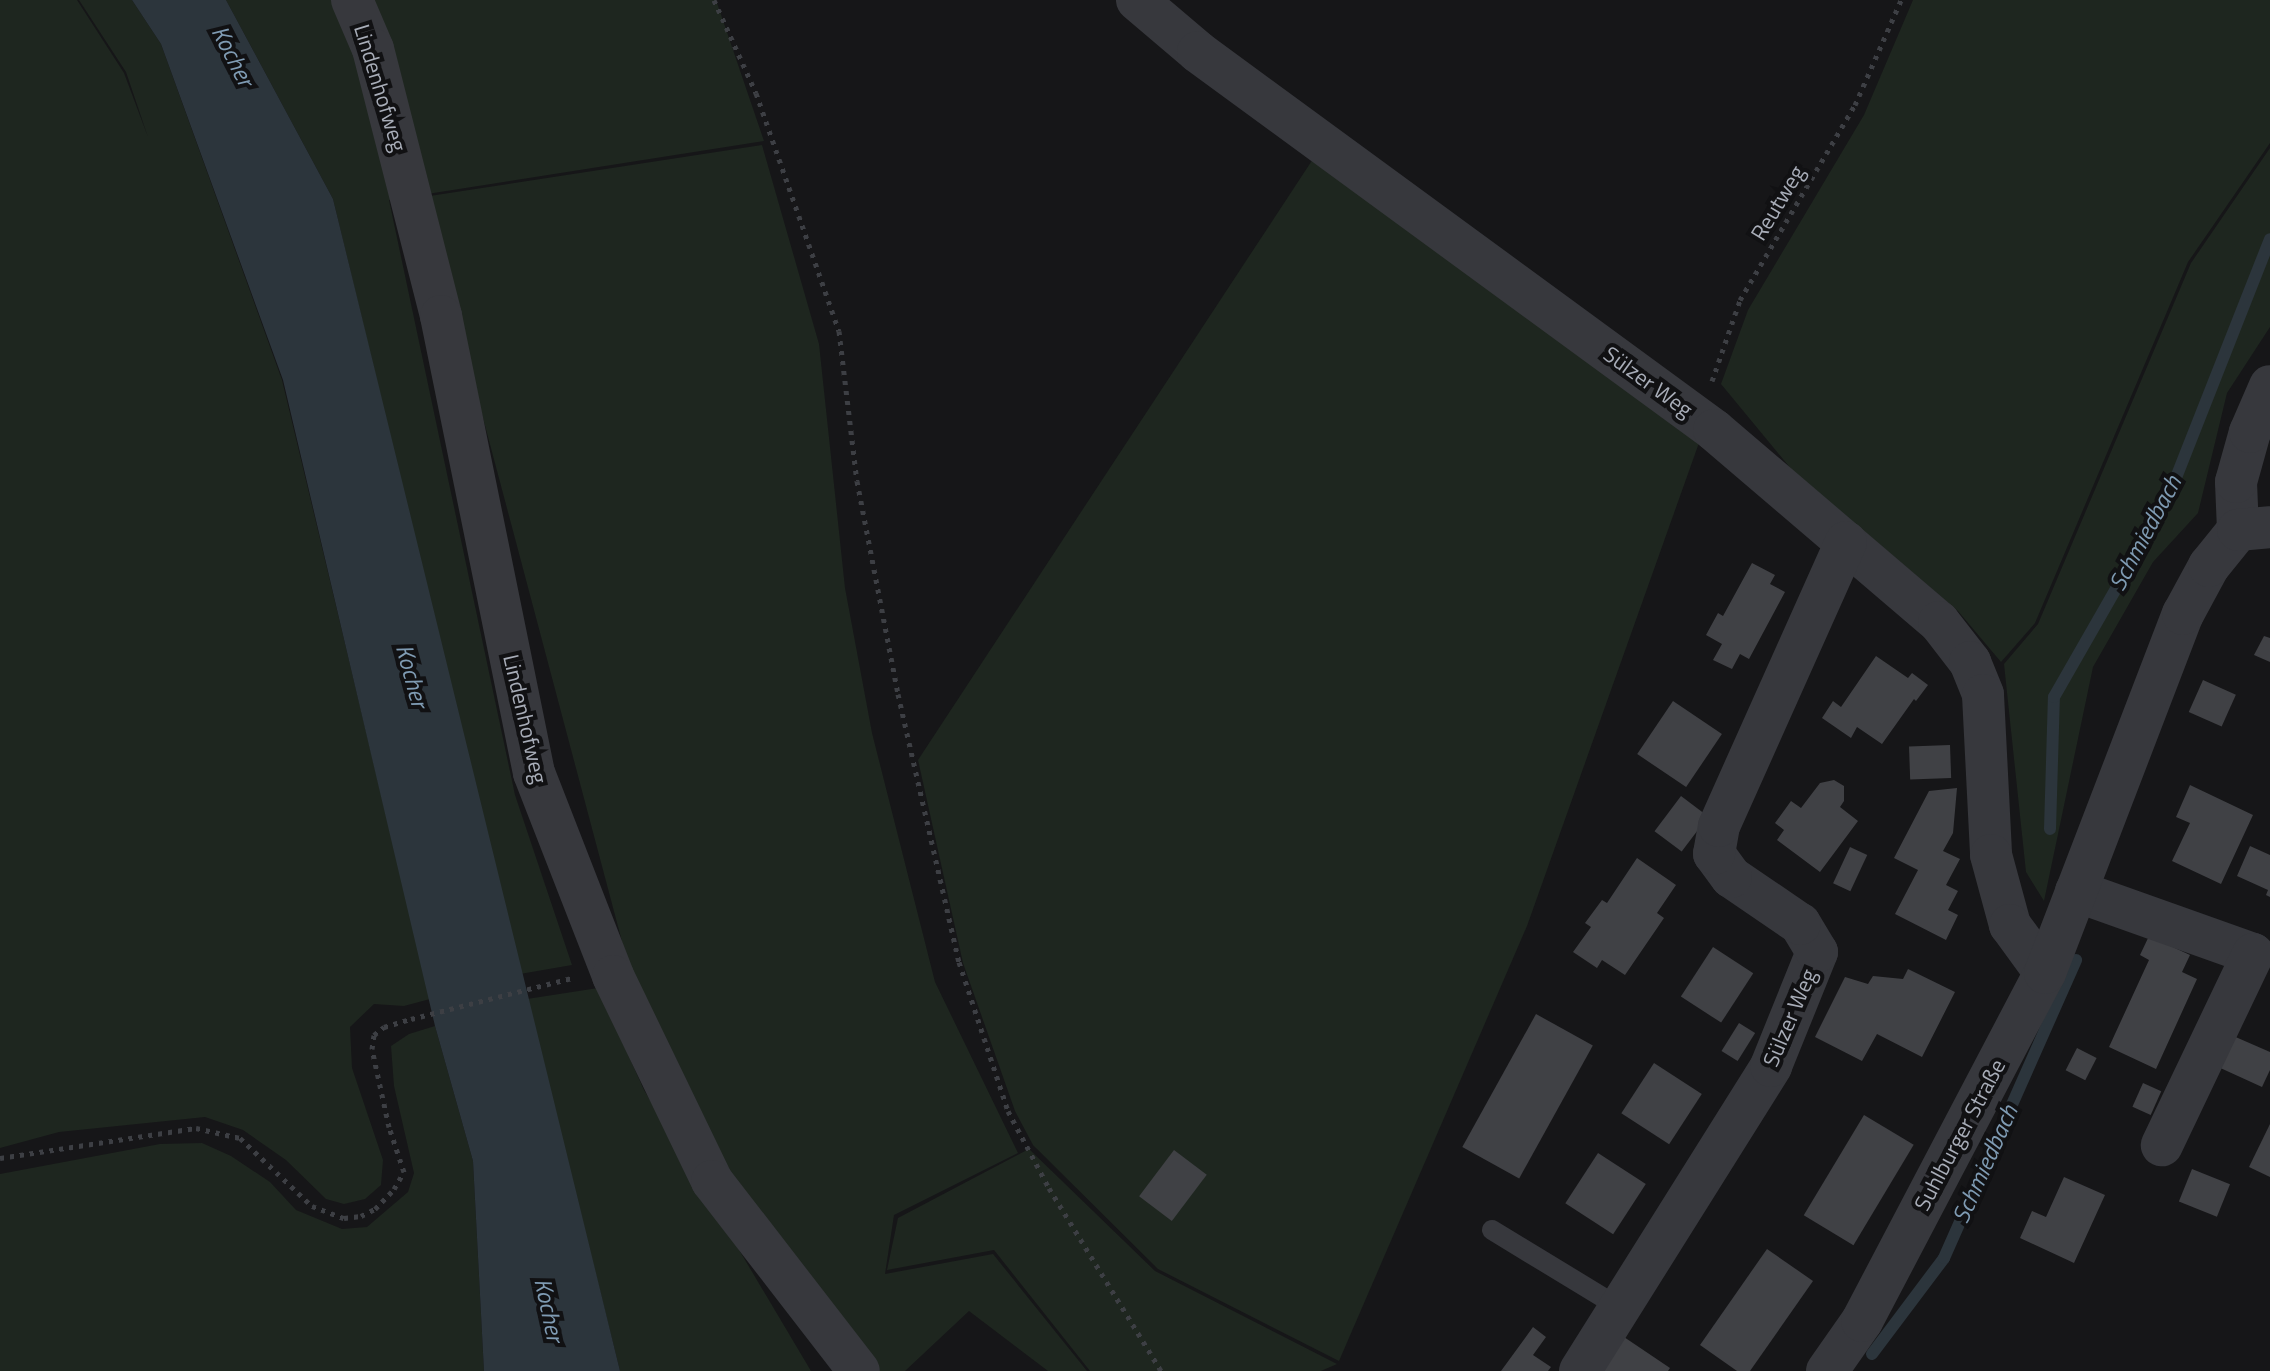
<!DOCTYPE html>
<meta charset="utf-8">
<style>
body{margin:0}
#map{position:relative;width:2270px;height:1371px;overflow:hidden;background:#161618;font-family:"Titillium Web",sans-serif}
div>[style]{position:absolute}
.green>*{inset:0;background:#1e261f}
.water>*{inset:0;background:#2c353c}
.stream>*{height:12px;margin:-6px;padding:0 6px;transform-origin:6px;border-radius:6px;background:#2c353c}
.building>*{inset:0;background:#404145;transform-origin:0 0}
.path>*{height:5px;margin-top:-2.5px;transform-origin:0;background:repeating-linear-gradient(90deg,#3d3f44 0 4px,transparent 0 10px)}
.service>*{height:20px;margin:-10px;padding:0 10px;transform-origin:10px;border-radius:10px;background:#37383d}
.minor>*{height:42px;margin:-21px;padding:0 21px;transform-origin:21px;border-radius:21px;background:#37383d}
span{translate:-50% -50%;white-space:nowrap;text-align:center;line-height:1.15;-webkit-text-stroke:8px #111113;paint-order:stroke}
.street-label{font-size:22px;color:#a8adb8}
.water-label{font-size:24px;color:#7f9bb3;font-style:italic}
</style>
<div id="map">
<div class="green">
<div style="clip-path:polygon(0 0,77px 0,124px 73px,148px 137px,126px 72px,79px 0,132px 0,161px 44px,282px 380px,430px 999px,404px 1006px,374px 1004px,350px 1027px,352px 1068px,383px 1160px,381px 1185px,365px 1199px,344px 1204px,326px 1199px,286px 1160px,243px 1130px,205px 1117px,59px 1132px,0 1148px)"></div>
<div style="clip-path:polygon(226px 0,716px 0,764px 141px,389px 200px,515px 795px,572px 965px,520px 974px,333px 199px)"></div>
<div style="clip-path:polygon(1913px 0,2270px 0,2270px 143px,2188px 262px,2035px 623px,2001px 662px,1958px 611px,1792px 470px,1721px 384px,1748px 310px,1864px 115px)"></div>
<div style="clip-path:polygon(762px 145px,819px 344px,845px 588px,872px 733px,935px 982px,1018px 1153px,894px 1215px,885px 1274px,993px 1254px,1087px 1371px,1048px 1371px,969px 1311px,905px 1371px,879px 1371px,722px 1170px,628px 964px,453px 305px,410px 199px)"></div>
<div style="clip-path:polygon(2270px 148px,2270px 327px,2227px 393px,2198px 513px,2153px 562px,2093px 667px,2044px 901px,2026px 872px,2004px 664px,2038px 624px,2191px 263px)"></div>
<div style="clip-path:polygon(1313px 159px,1700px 440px,1527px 926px,1339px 1361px,1158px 1269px,1033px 1145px,1015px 1111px,963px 963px,918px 760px)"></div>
<div style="clip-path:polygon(598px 988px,644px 1090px,811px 1371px,620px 1371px,527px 999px)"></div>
<div style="clip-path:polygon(435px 1026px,473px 1161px,484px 1371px,0 1371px,0 1174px,160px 1144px,202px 1143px,231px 1156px,270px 1182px,296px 1210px,342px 1229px,367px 1227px,408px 1192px,414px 1173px,394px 1086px,391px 1046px,409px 1034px)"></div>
<div style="clip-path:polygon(1029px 1149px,1155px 1271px,1337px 1364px,1321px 1371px,1090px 1371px,994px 1250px,887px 1270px,898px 1218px)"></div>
</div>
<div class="water">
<div style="clip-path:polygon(132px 0,226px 0,333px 199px,620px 1371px,484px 1371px,473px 1161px,435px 1026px,283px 380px,161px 44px)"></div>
</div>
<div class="stream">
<div style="left:2050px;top:829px;width:132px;rotate:-88.3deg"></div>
<div style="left:2054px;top:697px;width:229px;rotate:-60.2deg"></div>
<div style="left:2168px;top:498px;width:278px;rotate:-68.5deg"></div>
<div style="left:1872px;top:1354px;width:120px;rotate:-53.1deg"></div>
<div style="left:1944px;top:1258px;width:326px;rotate:-66.1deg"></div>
</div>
<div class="building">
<div style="clip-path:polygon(1752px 563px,1775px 575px,1770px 584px,1785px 592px,1749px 659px,1740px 654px,1732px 669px,1713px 660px,1722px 644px,1706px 635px,1718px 613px,1723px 616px)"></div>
<div style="clip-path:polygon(2264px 636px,2270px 638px,2270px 662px,2254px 655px)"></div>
<div style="clip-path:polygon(1876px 656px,1908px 678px,1912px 673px,1928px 685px,1916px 701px,1914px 699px,1882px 744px,1857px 727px,1851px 738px,1822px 718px,1833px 701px,1841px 707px)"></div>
<div style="left:2203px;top:680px;width:36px;height:35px;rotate:24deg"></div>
<div style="left:1673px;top:701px;width:59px;height:64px;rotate:34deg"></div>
<div style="left:1950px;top:745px;width:33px;height:41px;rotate:88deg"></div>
<div style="clip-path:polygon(1834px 780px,1844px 786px,1844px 801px,1840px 807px,1858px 821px,1820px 872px,1777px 840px,1784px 830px,1775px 823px,1791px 801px,1801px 808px,1820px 783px)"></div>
<div style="clip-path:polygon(2190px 785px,2253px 815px,2221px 884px,2172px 861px,2190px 823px,2176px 817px)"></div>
<div style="clip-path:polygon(1957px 788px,1953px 833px,1943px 851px,1960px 859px,1946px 885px,1958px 891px,1948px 910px,1958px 915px,1946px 940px,1895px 914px,1918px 870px,1894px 858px,1929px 791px)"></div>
<div style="left:1681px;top:796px;width:34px;height:44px;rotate:37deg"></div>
<div style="clip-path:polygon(2250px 846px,2270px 855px,2270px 897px,2266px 895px,2268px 890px,2237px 876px)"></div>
<div style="left:1850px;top:847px;width:19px;height:40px;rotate:25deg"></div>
<div style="clip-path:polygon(1637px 858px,1676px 885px,1657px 913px,1664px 918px,1625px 975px,1602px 960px,1597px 968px,1573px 952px,1591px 927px,1585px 923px,1602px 900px,1607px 903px)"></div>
<div style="clip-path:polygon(2149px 936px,2190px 955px,2182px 972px,2197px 979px,2156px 1069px,2109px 1047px,2149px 960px,2140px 955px)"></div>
<div style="left:1713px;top:947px;width:48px;height:59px;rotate:33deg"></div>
<div style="clip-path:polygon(1908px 969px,1955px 992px,1922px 1057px,1877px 1034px,1862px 1061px,1815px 1037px,1845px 977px,1868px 984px,1873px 976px,1903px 979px)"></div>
<div style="left:1536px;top:1014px;width:65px;height:152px;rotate:29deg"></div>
<div style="left:1739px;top:1023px;width:19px;height:33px;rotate:32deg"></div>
<div style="clip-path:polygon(2231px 1035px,2270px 1052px,2270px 1070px,2262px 1087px,2216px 1066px)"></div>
<div style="left:2077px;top:1048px;width:22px;height:25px;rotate:27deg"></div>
<div style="left:1654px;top:1063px;width:57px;height:60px;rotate:33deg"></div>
<div style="left:2143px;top:1083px;width:20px;height:26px;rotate:24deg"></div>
<div style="left:1864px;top:1115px;width:58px;height:117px;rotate:31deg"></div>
<div style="clip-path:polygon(2270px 1124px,2270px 1177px,2249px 1167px)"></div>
<div style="left:1174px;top:1150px;width:41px;height:58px;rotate:37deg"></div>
<div style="left:1598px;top:1153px;width:57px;height:60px;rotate:33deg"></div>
<div style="left:2192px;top:1169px;width:41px;height:35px;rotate:22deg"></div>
<div style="clip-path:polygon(2064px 1177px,2105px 1195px,2074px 1263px,2020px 1238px,2032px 1211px,2046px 1217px)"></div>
<div style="clip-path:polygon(1767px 1249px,1813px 1281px,1750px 1371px,1737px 1371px,1700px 1345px)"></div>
<div style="clip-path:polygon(1533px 1327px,1546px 1337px,1533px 1355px,1551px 1367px,1548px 1371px,1501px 1371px)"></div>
<div style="clip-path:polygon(1624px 1337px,1670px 1368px,1668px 1371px,1601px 1371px)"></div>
</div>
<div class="path">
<div style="left:714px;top:0;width:102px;rotate:65.7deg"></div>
<div style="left:756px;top:93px;width:252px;rotate:70.8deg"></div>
<div style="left:839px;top:331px;width:151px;rotate:83.2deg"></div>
<div style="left:857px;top:481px;width:217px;rotate:79.1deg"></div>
<div style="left:898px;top:694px;width:275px;rotate:77.2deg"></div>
<div style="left:959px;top:962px;width:157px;rotate:71.8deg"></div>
<div style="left:1008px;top:1111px;width:87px;rotate:62deg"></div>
<div style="left:1049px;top:1188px;width:215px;rotate:58.5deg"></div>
<div style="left:1712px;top:381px;width:86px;rotate:-70.9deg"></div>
<div style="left:1740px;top:300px;width:226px;rotate:-59.5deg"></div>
<div style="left:1855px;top:105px;width:115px;rotate:-66.3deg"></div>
<div style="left:0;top:1158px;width:198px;rotate:-8.7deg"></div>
<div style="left:196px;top:1128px;width:45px;rotate:12.8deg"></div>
<div style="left:240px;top:1138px;width:99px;rotate:43.4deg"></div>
<div style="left:312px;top:1206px;width:34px;rotate:21deg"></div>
<div style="left:344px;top:1218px;width:17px;rotate:-7deg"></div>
<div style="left:361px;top:1216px;width:16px;rotate:-27deg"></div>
<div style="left:375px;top:1209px;width:28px;rotate:-46deg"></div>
<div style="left:394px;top:1189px;width:20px;rotate:-60deg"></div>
<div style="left:404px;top:1172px;width:47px;rotate:-108.4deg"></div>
<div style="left:389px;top:1127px;width:80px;rotate:-102.3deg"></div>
<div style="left:372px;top:1049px;width:14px;rotate:-82deg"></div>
<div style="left:374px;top:1035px;width:13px;rotate:-39deg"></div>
<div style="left:384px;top:1027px;width:28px;rotate:-17deg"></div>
<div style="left:411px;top:1019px;width:166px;rotate:-14.3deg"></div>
</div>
<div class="service">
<div style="left:1492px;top:1230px;width:152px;rotate:31.3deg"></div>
</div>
<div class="minor">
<div style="left:352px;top:0;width:53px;rotate:66.8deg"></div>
<div style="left:373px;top:49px;width:276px;rotate:75.7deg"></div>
<div style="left:441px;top:316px;width:466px;rotate:78.5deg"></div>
<div style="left:534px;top:773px;width:218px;rotate:68.7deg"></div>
<div style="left:613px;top:976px;width:228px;rotate:64.2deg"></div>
<div style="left:712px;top:1181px;width:240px;rotate:52.3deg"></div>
<div style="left:1137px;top:0;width:80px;rotate:40.4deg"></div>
<div style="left:1198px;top:52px;width:640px;rotate:36.22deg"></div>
<div style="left:1714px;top:430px;width:296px;rotate:40.5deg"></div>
<div style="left:1939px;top:622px;width:51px;rotate:52.2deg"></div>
<div style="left:1970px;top:662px;width:35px;rotate:68deg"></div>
<div style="left:1983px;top:695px;width:160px;rotate:87.1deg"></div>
<div style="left:1991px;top:855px;width:73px;rotate:74.8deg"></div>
<div style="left:2010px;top:925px;width:59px;rotate:53.9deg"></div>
<div style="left:2238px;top:530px;width:48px;rotate:-92.4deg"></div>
<div style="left:2236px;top:482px;width:52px;rotate:-74.4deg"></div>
<div style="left:2250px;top:432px;width:50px;rotate:-66.5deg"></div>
<div style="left:2076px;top:891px;width:188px;rotate:19.6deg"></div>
<div style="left:2253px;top:954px;width:212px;rotate:115.5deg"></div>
<div style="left:1580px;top:1371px;width:360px;rotate:-57.9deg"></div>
<div style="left:1771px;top:1066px;width:123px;rotate:-68deg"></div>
<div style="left:1817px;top:952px;width:33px;rotate:-121deg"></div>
<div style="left:1800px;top:924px;width:83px;rotate:-145.7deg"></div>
<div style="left:1731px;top:877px;width:29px;rotate:-126deg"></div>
<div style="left:1714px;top:854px;width:28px;rotate:-80deg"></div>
<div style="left:1719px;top:826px;width:311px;rotate:-65.9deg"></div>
<div style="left:1827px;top:1371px;width:61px;rotate:-55deg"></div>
<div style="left:1862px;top:1321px;width:393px;rotate:-62.3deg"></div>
<div style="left:2045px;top:973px;width:385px;rotate:-69deg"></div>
<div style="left:2183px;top:614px;width:55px;rotate:-61.6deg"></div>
<div style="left:2209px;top:566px;width:46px;rotate:-51.1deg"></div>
<div style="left:2238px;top:530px;width:32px;rotate:-5deg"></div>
</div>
<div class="street-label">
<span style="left:380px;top:88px;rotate:73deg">Lindenhofweg</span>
<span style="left:1778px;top:203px;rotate:-59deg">Reutweg</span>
<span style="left:1648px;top:382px;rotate:36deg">Sülzer Weg</span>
<span style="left:525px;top:719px;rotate:77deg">Lindenhofweg</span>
<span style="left:1790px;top:1018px;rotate:-67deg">Sülzer Weg</span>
<span style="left:1960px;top:1135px;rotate:-62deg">Suhlburger Straße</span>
</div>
<div class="water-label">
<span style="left:233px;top:56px;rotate:63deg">Kocher</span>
<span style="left:2145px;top:533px;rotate:-62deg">Schmiedbach</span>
<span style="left:412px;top:676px;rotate:75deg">Kocher</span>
<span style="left:1985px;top:1164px;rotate:-66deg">Schmiedbach</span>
<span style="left:549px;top:1310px;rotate:78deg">Kocher</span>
</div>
</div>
